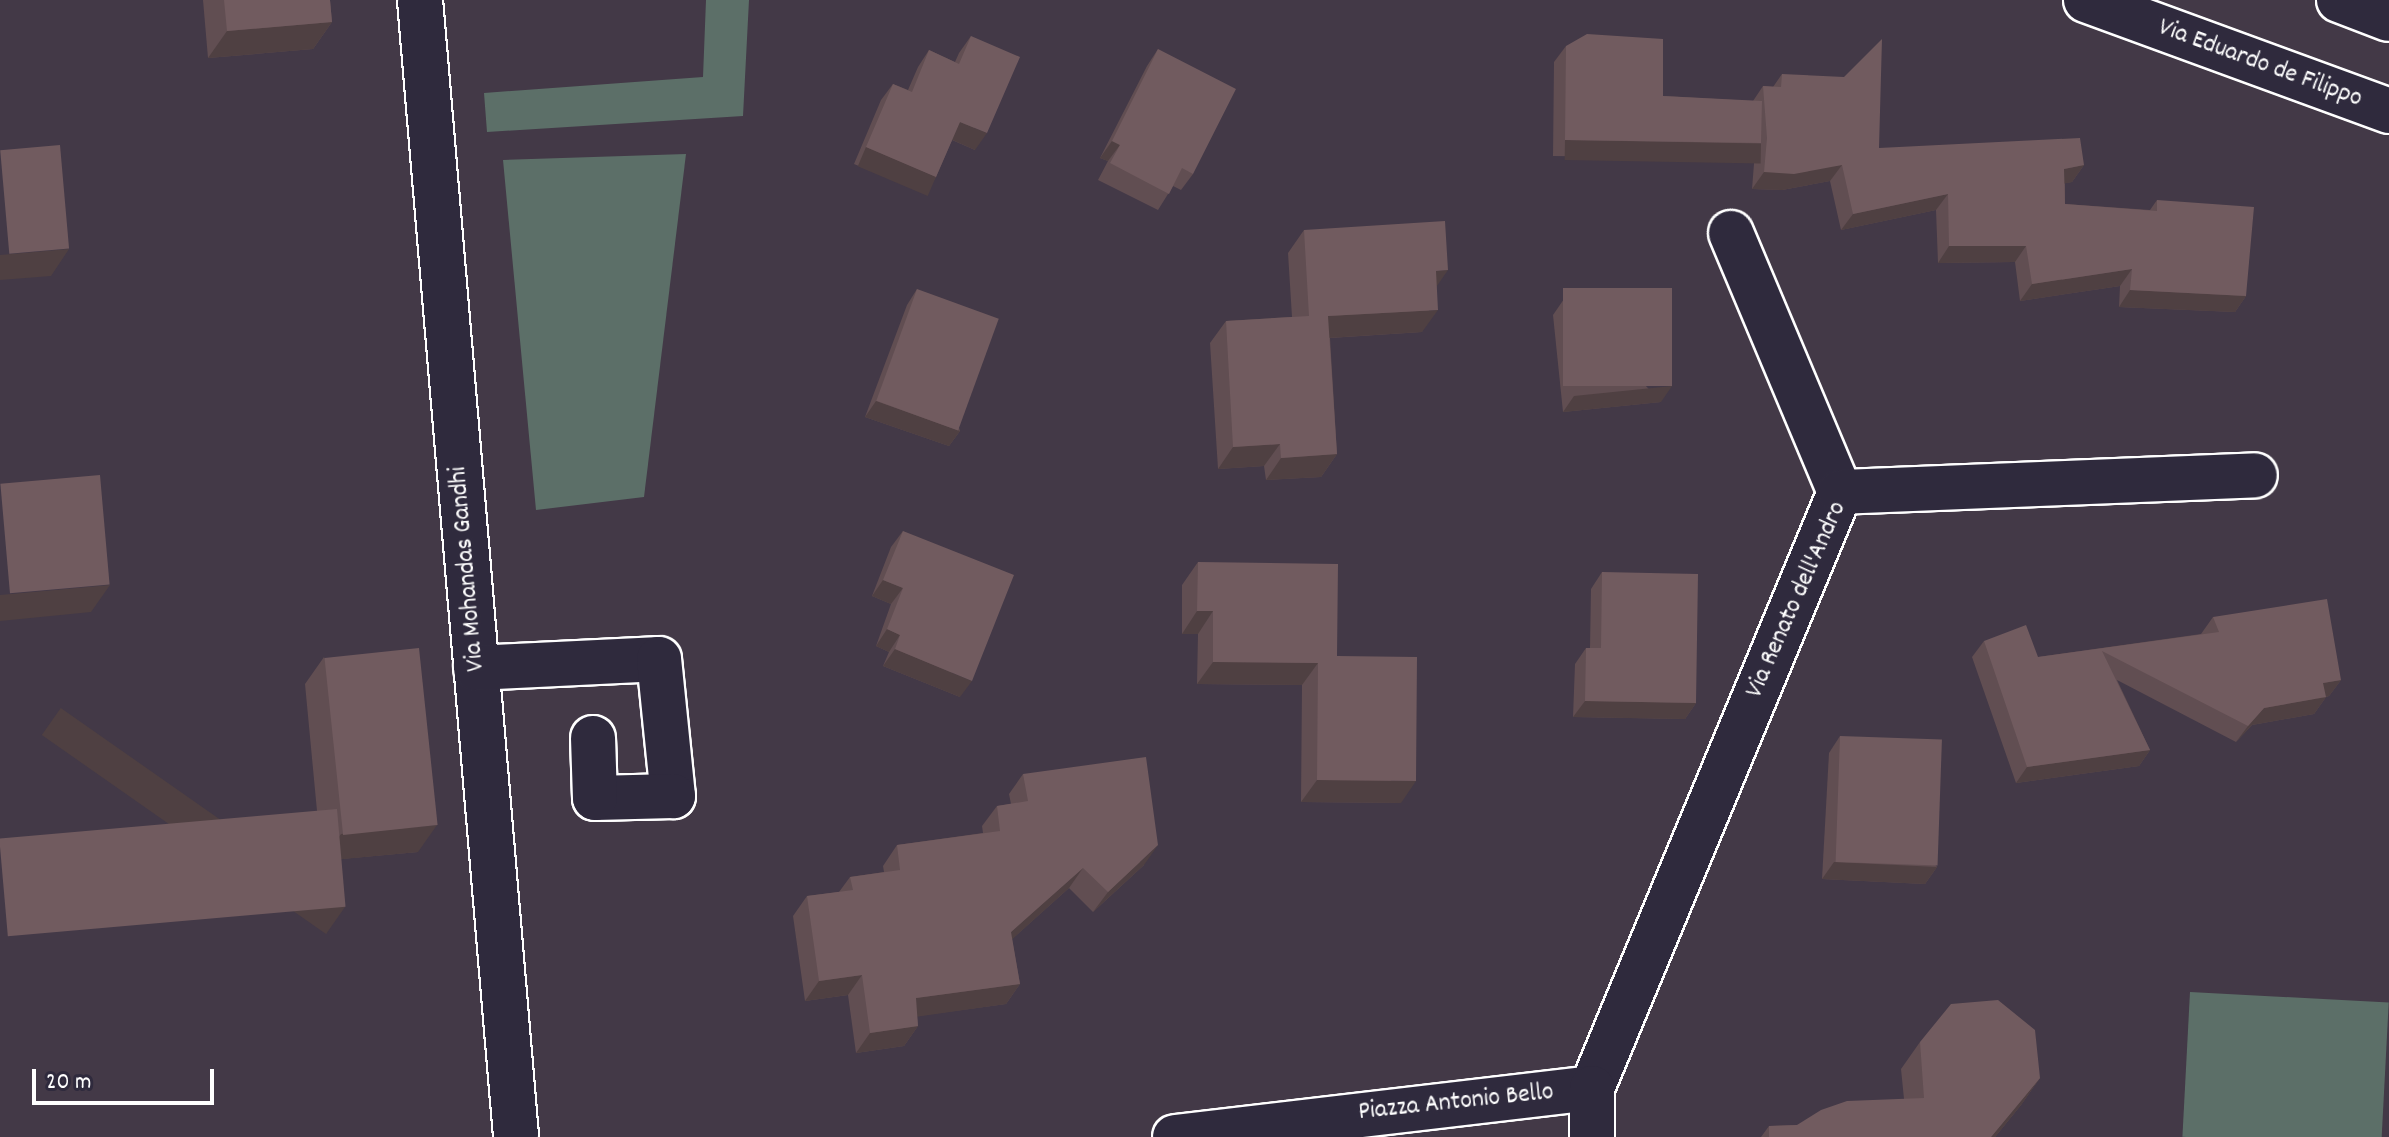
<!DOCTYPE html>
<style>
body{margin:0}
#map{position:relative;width:2389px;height:1137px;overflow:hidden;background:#433947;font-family:Dekko,sans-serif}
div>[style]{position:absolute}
.green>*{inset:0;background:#5c6f68;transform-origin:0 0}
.roads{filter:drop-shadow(2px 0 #fff) drop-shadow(-2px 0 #fff) drop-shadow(0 2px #fff) drop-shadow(0 -2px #fff)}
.minor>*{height:44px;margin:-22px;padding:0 22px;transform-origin:22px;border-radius:22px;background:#2f2a3d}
.wall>*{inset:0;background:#614e52}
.shaded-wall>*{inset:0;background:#4f4042;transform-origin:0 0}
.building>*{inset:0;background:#715b5f;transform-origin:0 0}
span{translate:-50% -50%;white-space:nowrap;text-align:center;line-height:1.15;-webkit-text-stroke:6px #2f2a3d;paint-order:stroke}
.street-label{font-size:26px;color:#fff}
.scale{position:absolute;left:32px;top:1069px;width:182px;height:36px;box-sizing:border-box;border:4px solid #fff;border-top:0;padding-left:10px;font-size:24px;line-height:28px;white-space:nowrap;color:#fff;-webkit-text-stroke:6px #2f2a3d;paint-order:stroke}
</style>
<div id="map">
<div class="green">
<div style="clip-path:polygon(706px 0,749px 0,743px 116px,487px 132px,484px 93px,703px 77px)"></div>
<div style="clip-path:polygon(686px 154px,644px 497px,536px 510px,503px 160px)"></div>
<div style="left:2190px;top:992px;width:199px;height:145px;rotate:3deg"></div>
</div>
<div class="roads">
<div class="minor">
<div style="left:420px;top:0;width:1141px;rotate:85.17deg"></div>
<div style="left:2086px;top:0;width:323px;rotate:20.1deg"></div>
<div style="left:2339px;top:0;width:53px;rotate:20.8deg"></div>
<div style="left:1731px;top:233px;width:281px;rotate:67.2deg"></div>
<div style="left:476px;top:668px;width:183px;rotate:-2.8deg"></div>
<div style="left:659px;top:659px;width:138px;rotate:84.2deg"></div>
<div style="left:673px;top:796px;width:78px;rotate:178.5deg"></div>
<div style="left:595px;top:798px;width:60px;rotate:-91.9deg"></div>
<div style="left:1592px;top:1088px;width:646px;rotate:-67.41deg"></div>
<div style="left:1840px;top:492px;width:415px;rotate:-2.3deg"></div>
<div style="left:1175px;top:1137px;width:420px;rotate:-6.7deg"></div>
<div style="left:1592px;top:1088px;width:49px;rotate:90deg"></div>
</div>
</div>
<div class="wall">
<div style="clip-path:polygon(203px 0,330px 0,332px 22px,313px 49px,208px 58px)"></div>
<div style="clip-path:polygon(971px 36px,975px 150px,952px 140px,936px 177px,925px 194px,854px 164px,881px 100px,893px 84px,908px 90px,918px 67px,929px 50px,955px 62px,959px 53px)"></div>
<div style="clip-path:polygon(1566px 46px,1663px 96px,1753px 101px,1763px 86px,1773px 87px,1782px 74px,1879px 148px,2084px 165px,2072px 182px,2065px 183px,2065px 204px,2150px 210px,2157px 200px,2246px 296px,2235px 312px,2119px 307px,2120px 286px,2020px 301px,2015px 262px,1938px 263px,1936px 210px,1841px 230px,1830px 181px,1782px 190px,1752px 189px,1755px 151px,1750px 159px,1553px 156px,1554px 62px)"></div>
<div style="clip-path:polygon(1158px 49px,1193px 174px,1181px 190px,1173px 186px,1158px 210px,1098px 180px,1108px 161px,1100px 158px,1147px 66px)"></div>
<div style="clip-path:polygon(1304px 230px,1437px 285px,1422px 332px,1330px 338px,1337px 454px,1321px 477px,1266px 480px,1264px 466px,1218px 469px,1210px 343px,1226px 321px,1292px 317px,1288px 253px)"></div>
<div style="clip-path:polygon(917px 289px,960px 431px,949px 446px,865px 417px,907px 305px)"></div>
<div style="clip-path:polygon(1564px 299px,1661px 402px,1563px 412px,1553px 315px)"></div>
<div style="clip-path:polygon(903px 531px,960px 697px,883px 666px,889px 652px,876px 646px,891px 604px,872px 596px,891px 547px)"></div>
<div style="clip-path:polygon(1198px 562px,1337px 656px,1401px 803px,1301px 802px,1302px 685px,1197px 684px,1198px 634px,1182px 634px,1182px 585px)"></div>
<div style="clip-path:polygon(1602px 572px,1696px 703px,1685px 719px,1573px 717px,1575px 664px,1586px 648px,1590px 648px,1591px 589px)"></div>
<div style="clip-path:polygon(2213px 617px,2341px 680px,2329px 696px,2326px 697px,2314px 714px,2252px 725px,2236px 742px,2117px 680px,2150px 750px,2139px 766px,2016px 783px,1972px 657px,1984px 641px,2038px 657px,2201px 634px)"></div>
<div style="clip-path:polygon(324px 657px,418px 852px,341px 859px,326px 934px,317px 811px,305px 684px)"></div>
<div style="clip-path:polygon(1840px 736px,1937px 867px,1925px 884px,1822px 879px,1829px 753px)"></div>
<div style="clip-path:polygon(1023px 774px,1144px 865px,1093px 912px,1069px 888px,1012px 939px,1020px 984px,1006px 1004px,917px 1016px,918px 1026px,904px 1046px,856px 1053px,848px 995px,805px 1001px,793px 916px,807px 896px,839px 892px,850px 877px,884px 872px,883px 866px,897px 845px,983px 833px,982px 826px,997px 806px,1011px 804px,1009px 794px)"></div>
<div style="clip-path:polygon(1920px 1042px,2040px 1078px,2021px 1105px,1995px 1137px,1761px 1137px,1769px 1126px,1797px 1125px,1904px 1099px,1901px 1069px)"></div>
</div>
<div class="shaded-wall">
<div style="clip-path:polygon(332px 22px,313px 49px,208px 58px,227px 31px)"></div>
<div style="clip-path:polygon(960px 122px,987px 133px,975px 150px,948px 138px)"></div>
<div style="left:1565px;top:140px;width:196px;height:20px;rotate:1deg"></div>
<div style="clip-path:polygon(1112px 141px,1120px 145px,1108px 161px,1100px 158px)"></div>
<div style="left:866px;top:147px;width:76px;height:21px;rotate:23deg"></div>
<div style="clip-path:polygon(1842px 165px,1830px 181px,1782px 190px,1752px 189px,1764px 172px)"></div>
<div style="clip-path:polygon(2084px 165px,2072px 182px,2053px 186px,2064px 169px)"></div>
<div style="clip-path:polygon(1948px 194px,1936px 210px,1841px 230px,1853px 214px)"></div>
<div style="clip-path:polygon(1949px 246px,2026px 246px,2015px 262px,1938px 263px)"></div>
<div style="clip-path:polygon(69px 249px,51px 276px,0 280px,0 255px)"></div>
<div style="clip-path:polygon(2132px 269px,2120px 286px,2020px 301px,2032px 284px)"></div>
<div style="clip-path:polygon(1448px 270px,1432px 293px,1436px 271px)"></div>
<div style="clip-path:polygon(2130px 290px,2246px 296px,2235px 312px,2119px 307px)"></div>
<div style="clip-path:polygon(1438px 310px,1422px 332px,1312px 339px,1328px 316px)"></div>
<div style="clip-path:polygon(1672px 386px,1661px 402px,1563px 412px,1574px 396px)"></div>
<div style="clip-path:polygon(876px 401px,960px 431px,949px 446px,865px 417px)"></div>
<div style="clip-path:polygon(1280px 444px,1264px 466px,1218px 469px,1233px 447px)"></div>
<div style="clip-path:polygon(1337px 454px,1321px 477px,1266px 480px,1281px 458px)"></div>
<div style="clip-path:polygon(883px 580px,903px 588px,891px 604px,872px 596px)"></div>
<div style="clip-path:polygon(110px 585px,91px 612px,0 621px,0 595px)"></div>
<div style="clip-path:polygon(1197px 611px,1213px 611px,1198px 634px,1182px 634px)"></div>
<div style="clip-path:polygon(887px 629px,900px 635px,889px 652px,876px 646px)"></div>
<div style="clip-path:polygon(895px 649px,972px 681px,960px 697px,883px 666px)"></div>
<div style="clip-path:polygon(1213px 662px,1318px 663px,1302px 685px,1197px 684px)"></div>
<div style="clip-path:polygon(2341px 680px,2329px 696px,2312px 700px,2323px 683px)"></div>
<div style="clip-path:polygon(2326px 697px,2314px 714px,2252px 725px,2236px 742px,2248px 726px,2264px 708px)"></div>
<div style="clip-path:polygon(1585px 701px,1696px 703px,1685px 719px,1573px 717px)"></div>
<div style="clip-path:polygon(2150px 750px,2139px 766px,2016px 783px,2027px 767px)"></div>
<div style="clip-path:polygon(1317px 780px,1416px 781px,1401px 803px,1301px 802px)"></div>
<div style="clip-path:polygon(437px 825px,418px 852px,322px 861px,341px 834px)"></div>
<div style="clip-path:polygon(1158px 845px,1144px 865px,1093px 912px,1108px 892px)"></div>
<div style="clip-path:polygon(1834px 862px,1937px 867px,1925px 884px,1822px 879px)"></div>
<div style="clip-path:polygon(1083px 868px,1069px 888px,997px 953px,1011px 932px)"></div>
<div style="left:345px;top:907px;width:33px;height:347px;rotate:125deg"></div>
<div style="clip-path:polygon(862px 975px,848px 995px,805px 1001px,819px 981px)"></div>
<div style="clip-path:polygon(1020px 984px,1006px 1004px,901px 1019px,916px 998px)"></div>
<div style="clip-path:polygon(918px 1026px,904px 1046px,856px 1053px,870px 1033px)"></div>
<div style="clip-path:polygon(2040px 1078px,2021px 1105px,1995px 1137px,1991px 1137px)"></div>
</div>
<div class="building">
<div style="clip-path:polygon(224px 0,330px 0,332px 22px,227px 31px)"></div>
<div style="clip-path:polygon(1587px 34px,1663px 39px,1663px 96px,1762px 101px,1761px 143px,1565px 140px,1566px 46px)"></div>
<div style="clip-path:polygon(971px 36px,1020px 57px,987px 133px,960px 122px,936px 177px,866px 147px,893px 84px,912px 92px,929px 50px,959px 64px)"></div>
<div style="clip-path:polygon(1882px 39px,1879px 148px,2080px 138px,2084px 165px,2064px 169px,2065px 204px,2157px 211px,2157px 200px,2254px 207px,2246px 296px,2130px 290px,2132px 269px,2032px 284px,2026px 246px,1949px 246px,1948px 194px,1853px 214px,1842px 165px,1794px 174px,1764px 172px,1767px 138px,1763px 86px,1781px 87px,1782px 74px,1844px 77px)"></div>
<div style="clip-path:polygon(1158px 49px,1236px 89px,1193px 174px,1182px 168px,1169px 194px,1110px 163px,1120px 145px,1112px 141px)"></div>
<div style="left:60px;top:145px;width:104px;height:60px;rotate:85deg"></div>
<div style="clip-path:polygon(1445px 221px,1448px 270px,1436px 271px,1438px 310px,1328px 316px,1337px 454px,1281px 458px,1280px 444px,1233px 447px,1226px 321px,1309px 316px,1304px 230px)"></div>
<div style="left:1672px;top:288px;width:98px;height:109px;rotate:90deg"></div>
<div style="left:917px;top:289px;width:87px;height:119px;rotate:20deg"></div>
<div style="left:100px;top:475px;width:110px;height:100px;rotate:85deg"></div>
<div style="clip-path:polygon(903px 531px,1014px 575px,972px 681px,895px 649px,900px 635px,887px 629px,903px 588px,883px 580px)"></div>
<div style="clip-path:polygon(1198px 562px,1338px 564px,1337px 656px,1417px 657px,1416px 781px,1317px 780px,1318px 663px,1213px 662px,1213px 611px,1197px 611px)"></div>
<div style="clip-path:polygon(1602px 572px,1698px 574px,1696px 703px,1585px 701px,1586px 648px,1601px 648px)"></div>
<div style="clip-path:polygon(2327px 599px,2341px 680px,2323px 683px,2326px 697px,2264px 708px,2248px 726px,2102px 651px,2150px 750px,2027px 767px,1984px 641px,2026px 625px,2038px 657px,2219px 632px,2213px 617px)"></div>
<div style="left:419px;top:648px;width:178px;height:95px;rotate:84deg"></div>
<div style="left:1840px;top:736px;width:102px;height:126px;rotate:2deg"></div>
<div style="clip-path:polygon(1146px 757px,1158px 845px,1108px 892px,1083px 868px,1011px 932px,1020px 984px,916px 998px,918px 1026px,870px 1033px,862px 975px,819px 981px,807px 896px,853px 890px,850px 877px,900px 870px,897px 845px,1000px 831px,997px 806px,1028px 801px,1023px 774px)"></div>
<div style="left:337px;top:809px;width:98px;height:339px;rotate:85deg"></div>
<div style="clip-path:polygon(1998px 1000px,2035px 1030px,2040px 1078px,1991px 1137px,1769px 1137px,1769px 1126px,1797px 1125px,1821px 1110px,1847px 1101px,1924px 1098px,1920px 1042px,1951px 1004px)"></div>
</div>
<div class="street-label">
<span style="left:2260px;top:64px;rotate:20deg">Via Eduardo de Filippo</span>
<span style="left:468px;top:569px;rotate:-95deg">Via Mohandas Gandhi</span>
<span style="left:1797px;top:600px;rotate:-66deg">Via Renato dell'Andro</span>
<span style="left:1456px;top:1103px;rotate:-6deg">Piazza Antonio Bello</span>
</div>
<div class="scale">20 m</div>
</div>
